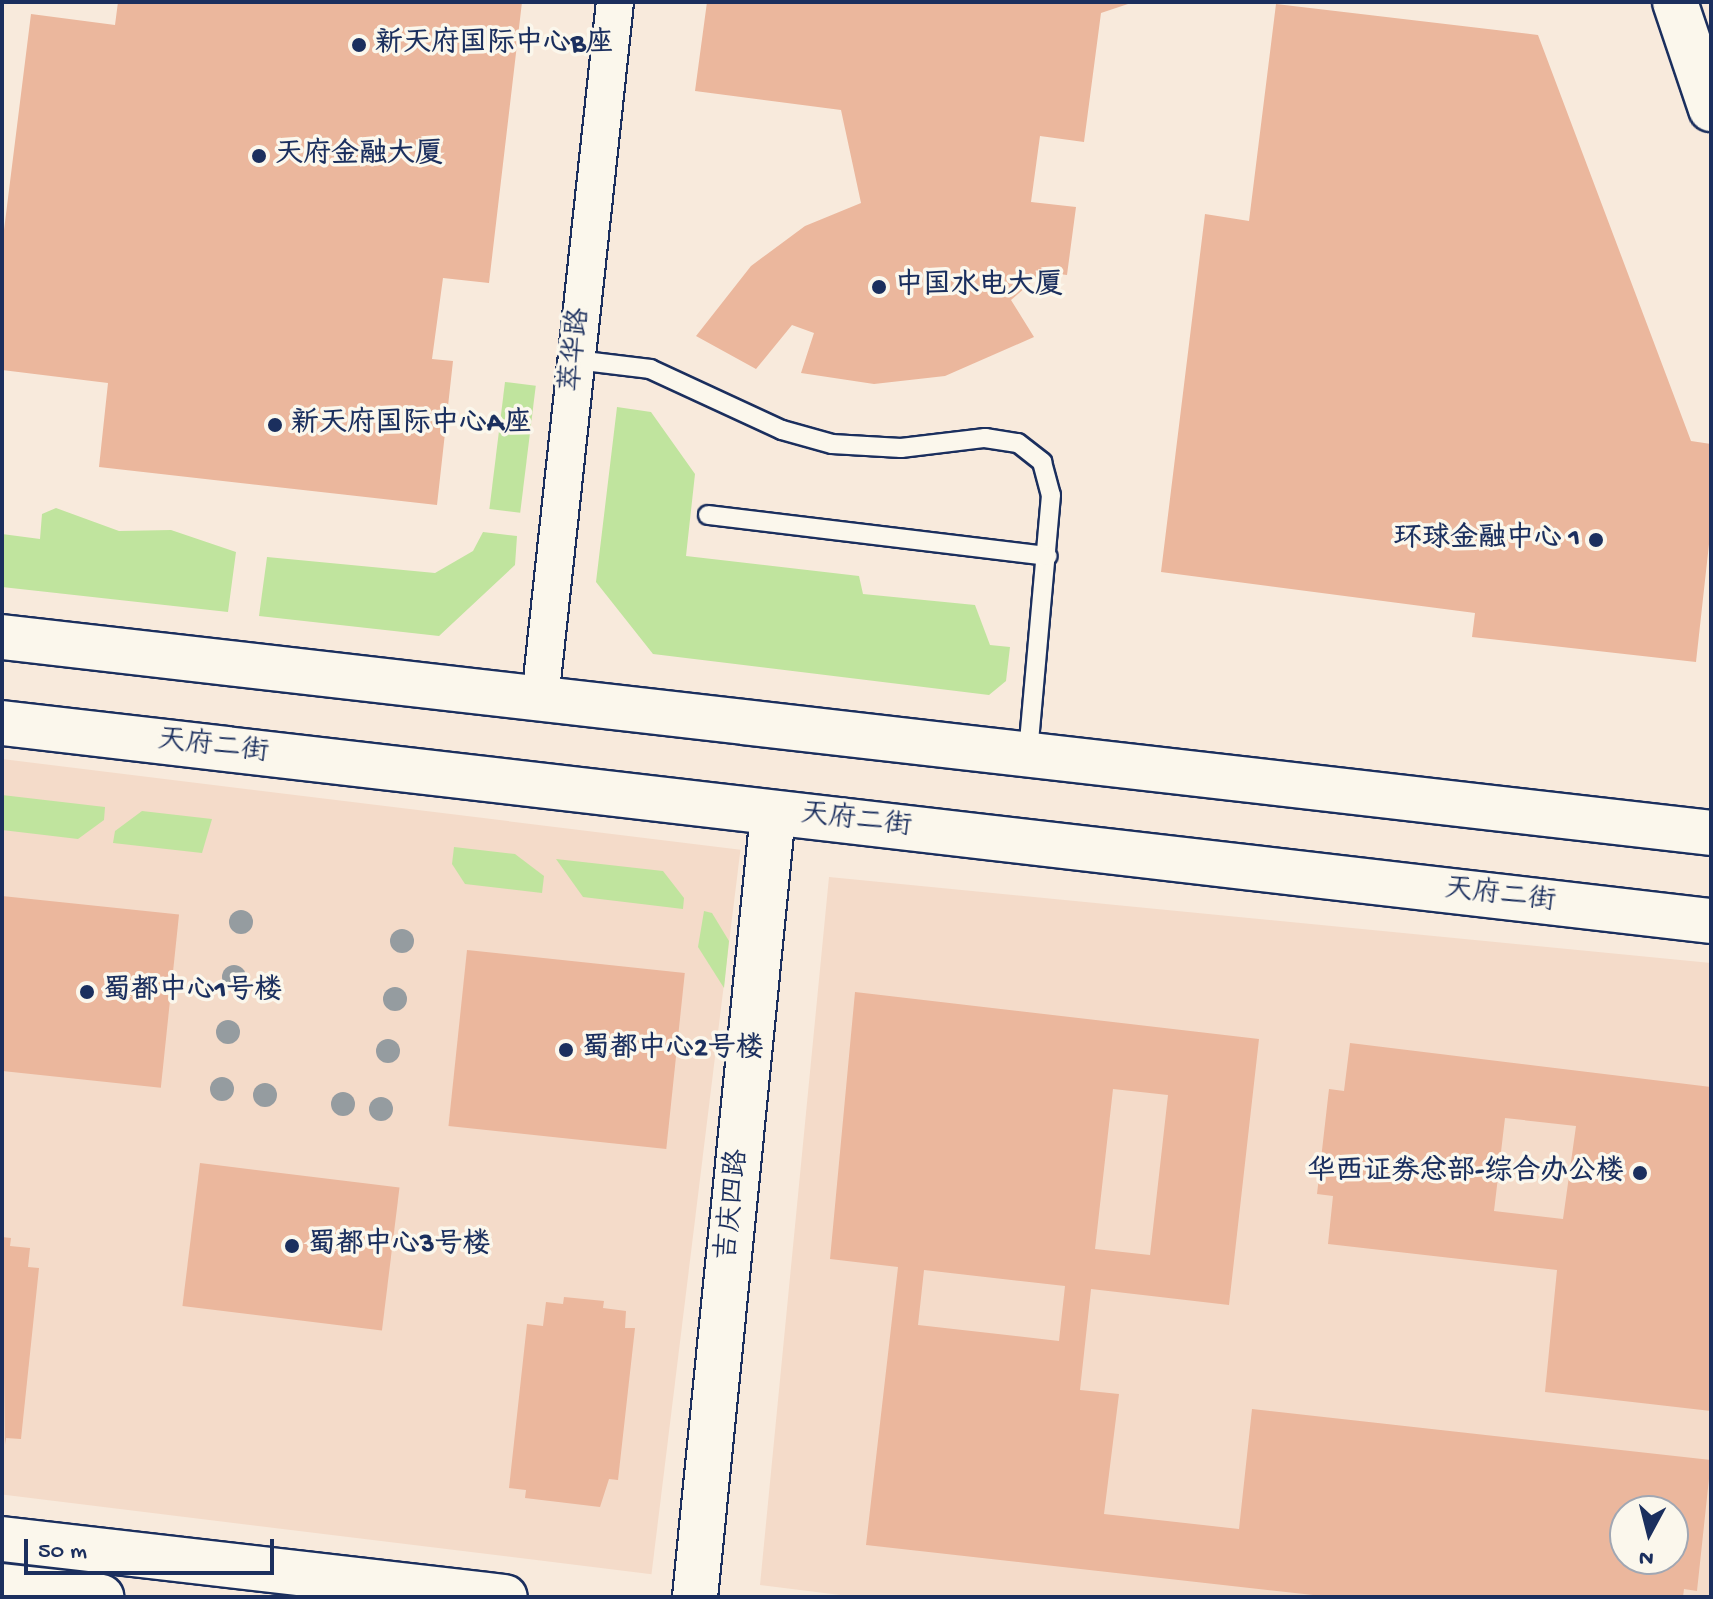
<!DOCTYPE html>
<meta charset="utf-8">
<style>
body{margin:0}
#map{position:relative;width:1713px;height:1599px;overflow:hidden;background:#f8eadc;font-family:"Gochi Hand","LXGW WenKai TC",sans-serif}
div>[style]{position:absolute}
.built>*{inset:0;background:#f4dbc9;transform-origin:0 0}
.green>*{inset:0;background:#c0e49e;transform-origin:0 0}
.building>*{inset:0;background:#ebb79d;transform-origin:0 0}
.roads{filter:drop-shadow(2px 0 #1b2f5e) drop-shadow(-2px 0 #1b2f5e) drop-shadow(0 2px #1b2f5e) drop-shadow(0 -2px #1b2f5e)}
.service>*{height:18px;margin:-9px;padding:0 9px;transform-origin:9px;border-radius:9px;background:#fbf7ec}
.minor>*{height:36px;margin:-18px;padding:0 18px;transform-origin:18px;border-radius:18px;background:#fbf7ec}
.tertiary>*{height:44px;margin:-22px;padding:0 22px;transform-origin:22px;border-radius:22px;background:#fbf7ec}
.secondary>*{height:44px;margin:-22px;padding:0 22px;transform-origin:22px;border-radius:22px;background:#fbf7ec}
.trees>*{width:24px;height:24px;margin:-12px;border-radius:50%;background:#959ca0}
.dots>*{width:22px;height:22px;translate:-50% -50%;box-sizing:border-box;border:4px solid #fbf7ec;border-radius:50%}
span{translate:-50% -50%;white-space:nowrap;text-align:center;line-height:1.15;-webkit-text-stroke:7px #fbf7ec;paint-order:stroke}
.poi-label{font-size:28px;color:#1b2f5e;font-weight:700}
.left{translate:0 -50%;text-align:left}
.right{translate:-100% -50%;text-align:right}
.street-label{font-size:28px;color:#1b2f5e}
.frame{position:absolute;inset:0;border:4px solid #1b2f5e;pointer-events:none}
.north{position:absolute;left:1609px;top:1495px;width:80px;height:80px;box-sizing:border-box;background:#fbf7ec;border:2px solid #a1a7b3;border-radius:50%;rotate:187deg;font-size:22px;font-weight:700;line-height:32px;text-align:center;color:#1b2f5e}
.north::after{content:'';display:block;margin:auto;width:28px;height:36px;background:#1b2f5e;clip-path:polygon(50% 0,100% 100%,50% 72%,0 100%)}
.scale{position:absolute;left:24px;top:1539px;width:250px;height:36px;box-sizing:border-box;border:4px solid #1b2f5e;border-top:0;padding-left:10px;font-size:24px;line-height:28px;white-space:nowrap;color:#1b2f5e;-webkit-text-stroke:6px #fbf7ec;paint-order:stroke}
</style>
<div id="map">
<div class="built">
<div style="left:2px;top:759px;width:744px;height:730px;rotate:7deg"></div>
<div style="clip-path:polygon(evenodd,829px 877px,1711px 963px,1711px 1597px,856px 1597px,760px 1585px,829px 877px,1625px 1511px,1673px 1511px,1673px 1559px,1625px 1559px,1625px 1511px)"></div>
</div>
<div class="green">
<div style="left:505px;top:382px;width:31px;height:128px;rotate:7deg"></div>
<div style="clip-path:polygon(617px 407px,651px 412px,695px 474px,686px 556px,859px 576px,863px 594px,975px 605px,990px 645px,1010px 647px,1006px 681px,989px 695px,653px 654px,596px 582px)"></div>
<div style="clip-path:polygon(56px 508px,119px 531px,171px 530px,236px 552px,228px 612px,2px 587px,2px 534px,40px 539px,42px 514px)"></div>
<div style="clip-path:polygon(483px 532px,517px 536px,515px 565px,439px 636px,259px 616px,267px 557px,435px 573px,473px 551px)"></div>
<div style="clip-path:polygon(2px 795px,105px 807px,104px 820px,78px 839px,2px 830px)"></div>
<div style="clip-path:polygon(142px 811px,212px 819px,202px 853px,113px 843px,115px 831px)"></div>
<div style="clip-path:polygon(454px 847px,515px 854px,544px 876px,542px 893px,465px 884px,452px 864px)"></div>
<div style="clip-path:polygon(556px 859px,663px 871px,684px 898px,683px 909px,583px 897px)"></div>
<div style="clip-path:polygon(704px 911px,712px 913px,729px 941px,724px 988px,698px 947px)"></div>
</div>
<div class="building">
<div style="clip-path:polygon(118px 2px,522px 2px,489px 283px,443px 278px,432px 359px,453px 361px,437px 505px,99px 467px,108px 383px,2px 370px,2px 246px,31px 14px,115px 25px)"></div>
<div style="clip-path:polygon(707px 2px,1134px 2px,1101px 13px,1084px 142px,1040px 136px,1031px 202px,1076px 207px,1067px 275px,1043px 272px,1011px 300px,1034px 337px,945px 376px,874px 384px,801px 373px,814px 333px,792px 325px,756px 369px,696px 336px,751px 266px,805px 226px,861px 203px,841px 110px,695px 91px)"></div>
<div style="clip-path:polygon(1276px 4px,1538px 35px,1691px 441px,1711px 444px,1711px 526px,1696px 662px,1472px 637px,1475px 613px,1161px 572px,1205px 214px,1249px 221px)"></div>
<div style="left:2px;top:896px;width:178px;height:174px;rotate:6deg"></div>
<div style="left:467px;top:950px;width:219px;height:177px;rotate:6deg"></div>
<div style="clip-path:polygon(evenodd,855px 992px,1259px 1039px,1229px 1305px,1091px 1289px,1080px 1390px,1119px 1394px,1104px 1514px,1239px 1529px,1252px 1409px,1711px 1460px,1697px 1591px,1684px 1589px,1683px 1597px,1331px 1597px,866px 1545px,898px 1267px,830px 1259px,855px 992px,1113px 1089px,1168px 1095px,1150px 1255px,1095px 1249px,1113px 1089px,855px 992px,924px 1270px,1065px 1286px,1059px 1341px,918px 1325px,924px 1270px,855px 992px,1625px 1511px,1673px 1511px,1673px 1559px,1625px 1559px,1625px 1511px)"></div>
<div style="clip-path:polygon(evenodd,1350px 1043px,1711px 1087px,1711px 1411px,1545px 1392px,1557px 1270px,1328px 1244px,1333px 1196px,1317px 1194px,1329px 1089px,1344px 1091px,1350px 1043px,1505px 1118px,1576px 1126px,1563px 1219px,1494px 1211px,1505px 1118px)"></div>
<div style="left:200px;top:1163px;width:201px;height:144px;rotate:7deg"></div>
<div style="clip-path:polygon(2px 1237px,11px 1238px,10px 1246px,30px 1248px,28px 1267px,39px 1268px,21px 1439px,6px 1438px,5px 1445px)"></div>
<div style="clip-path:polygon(564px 1297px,604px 1301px,603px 1308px,626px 1311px,625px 1328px,635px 1328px,618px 1480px,609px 1479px,600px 1507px,525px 1498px,526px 1490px,509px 1488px,527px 1324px,543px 1326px,546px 1302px,563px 1304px)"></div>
</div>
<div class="roads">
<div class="service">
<div style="left:576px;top:360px;width:75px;rotate:6.9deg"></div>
<div style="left:650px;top:369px;width:145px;rotate:24.8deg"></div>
<div style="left:782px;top:430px;width:52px;rotate:15.6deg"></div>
<div style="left:832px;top:444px;width:69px;rotate:3.3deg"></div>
<div style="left:901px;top:448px;width:85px;rotate:-6.8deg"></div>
<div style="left:985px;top:438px;width:33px;rotate:9deg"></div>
<div style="left:1018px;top:443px;width:31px;rotate:38deg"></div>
<div style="left:1042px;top:462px;width:34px;rotate:75deg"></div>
<div style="left:1051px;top:495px;width:261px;rotate:95.1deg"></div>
<div style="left:708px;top:515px;width:342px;rotate:6.9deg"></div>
</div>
<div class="minor">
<div style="left:540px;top:699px;width:701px;rotate:-83.86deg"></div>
</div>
<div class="tertiary">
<div style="left:1675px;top:2px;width:113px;rotate:71.4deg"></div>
<div style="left:2px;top:1539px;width:506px;rotate:6.58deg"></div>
<div style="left:2px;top:1586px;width:100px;rotate:6.3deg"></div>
<div style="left:695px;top:1597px;width:788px;rotate:-84.32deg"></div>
</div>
<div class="secondary">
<div style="left:2px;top:637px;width:1720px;rotate:6.54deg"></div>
<div style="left:2px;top:723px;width:1720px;rotate:6.61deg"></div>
</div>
</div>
<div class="trees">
<div style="left:241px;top:922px"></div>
<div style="left:402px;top:941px"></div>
<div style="left:234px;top:977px"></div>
<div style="left:395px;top:999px"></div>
<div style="left:228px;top:1032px"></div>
<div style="left:388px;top:1051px"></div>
<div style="left:222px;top:1089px"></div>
<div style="left:265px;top:1095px"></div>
<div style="left:343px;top:1104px"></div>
<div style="left:381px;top:1109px"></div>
</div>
<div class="dots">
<div style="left:359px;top:45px;background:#1b2f5e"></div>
<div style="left:259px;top:156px;background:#1b2f5e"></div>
<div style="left:879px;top:287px;background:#1b2f5e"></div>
<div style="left:275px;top:425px;background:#1b2f5e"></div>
<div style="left:1596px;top:540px;background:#1b2f5e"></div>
<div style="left:87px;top:992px;background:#1b2f5e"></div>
<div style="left:566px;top:1050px;background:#1b2f5e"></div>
<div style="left:1640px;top:1173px;background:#1b2f5e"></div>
<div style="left:292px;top:1246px;background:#1b2f5e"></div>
</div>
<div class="poi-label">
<span class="left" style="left:375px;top:45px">新天府国际中心B座</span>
<span class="left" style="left:275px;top:156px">天府金融大厦</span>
<span class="left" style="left:895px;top:287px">中国水电大厦</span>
<span class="left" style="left:291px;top:425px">新天府国际中心A座</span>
<span class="right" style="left:1580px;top:540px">环球金融中心 1</span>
<span class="left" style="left:103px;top:992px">蜀都中心1号楼</span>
<span class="left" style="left:582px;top:1050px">蜀都中心2号楼</span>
<span class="right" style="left:1624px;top:1173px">华西证券总部-综合办公楼</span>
<span class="left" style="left:308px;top:1246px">蜀都中心3号楼</span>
</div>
<div class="street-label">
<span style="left:577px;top:350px;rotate:-84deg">萃华路</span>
<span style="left:213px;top:748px;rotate:7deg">天府二街</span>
<span style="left:856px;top:822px;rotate:7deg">天府二街</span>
<span style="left:1500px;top:897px;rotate:7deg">天府二街</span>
<span style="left:734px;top:1205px;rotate:-84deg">吉庆四路</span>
</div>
<div class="frame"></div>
<div class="north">N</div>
<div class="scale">50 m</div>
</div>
